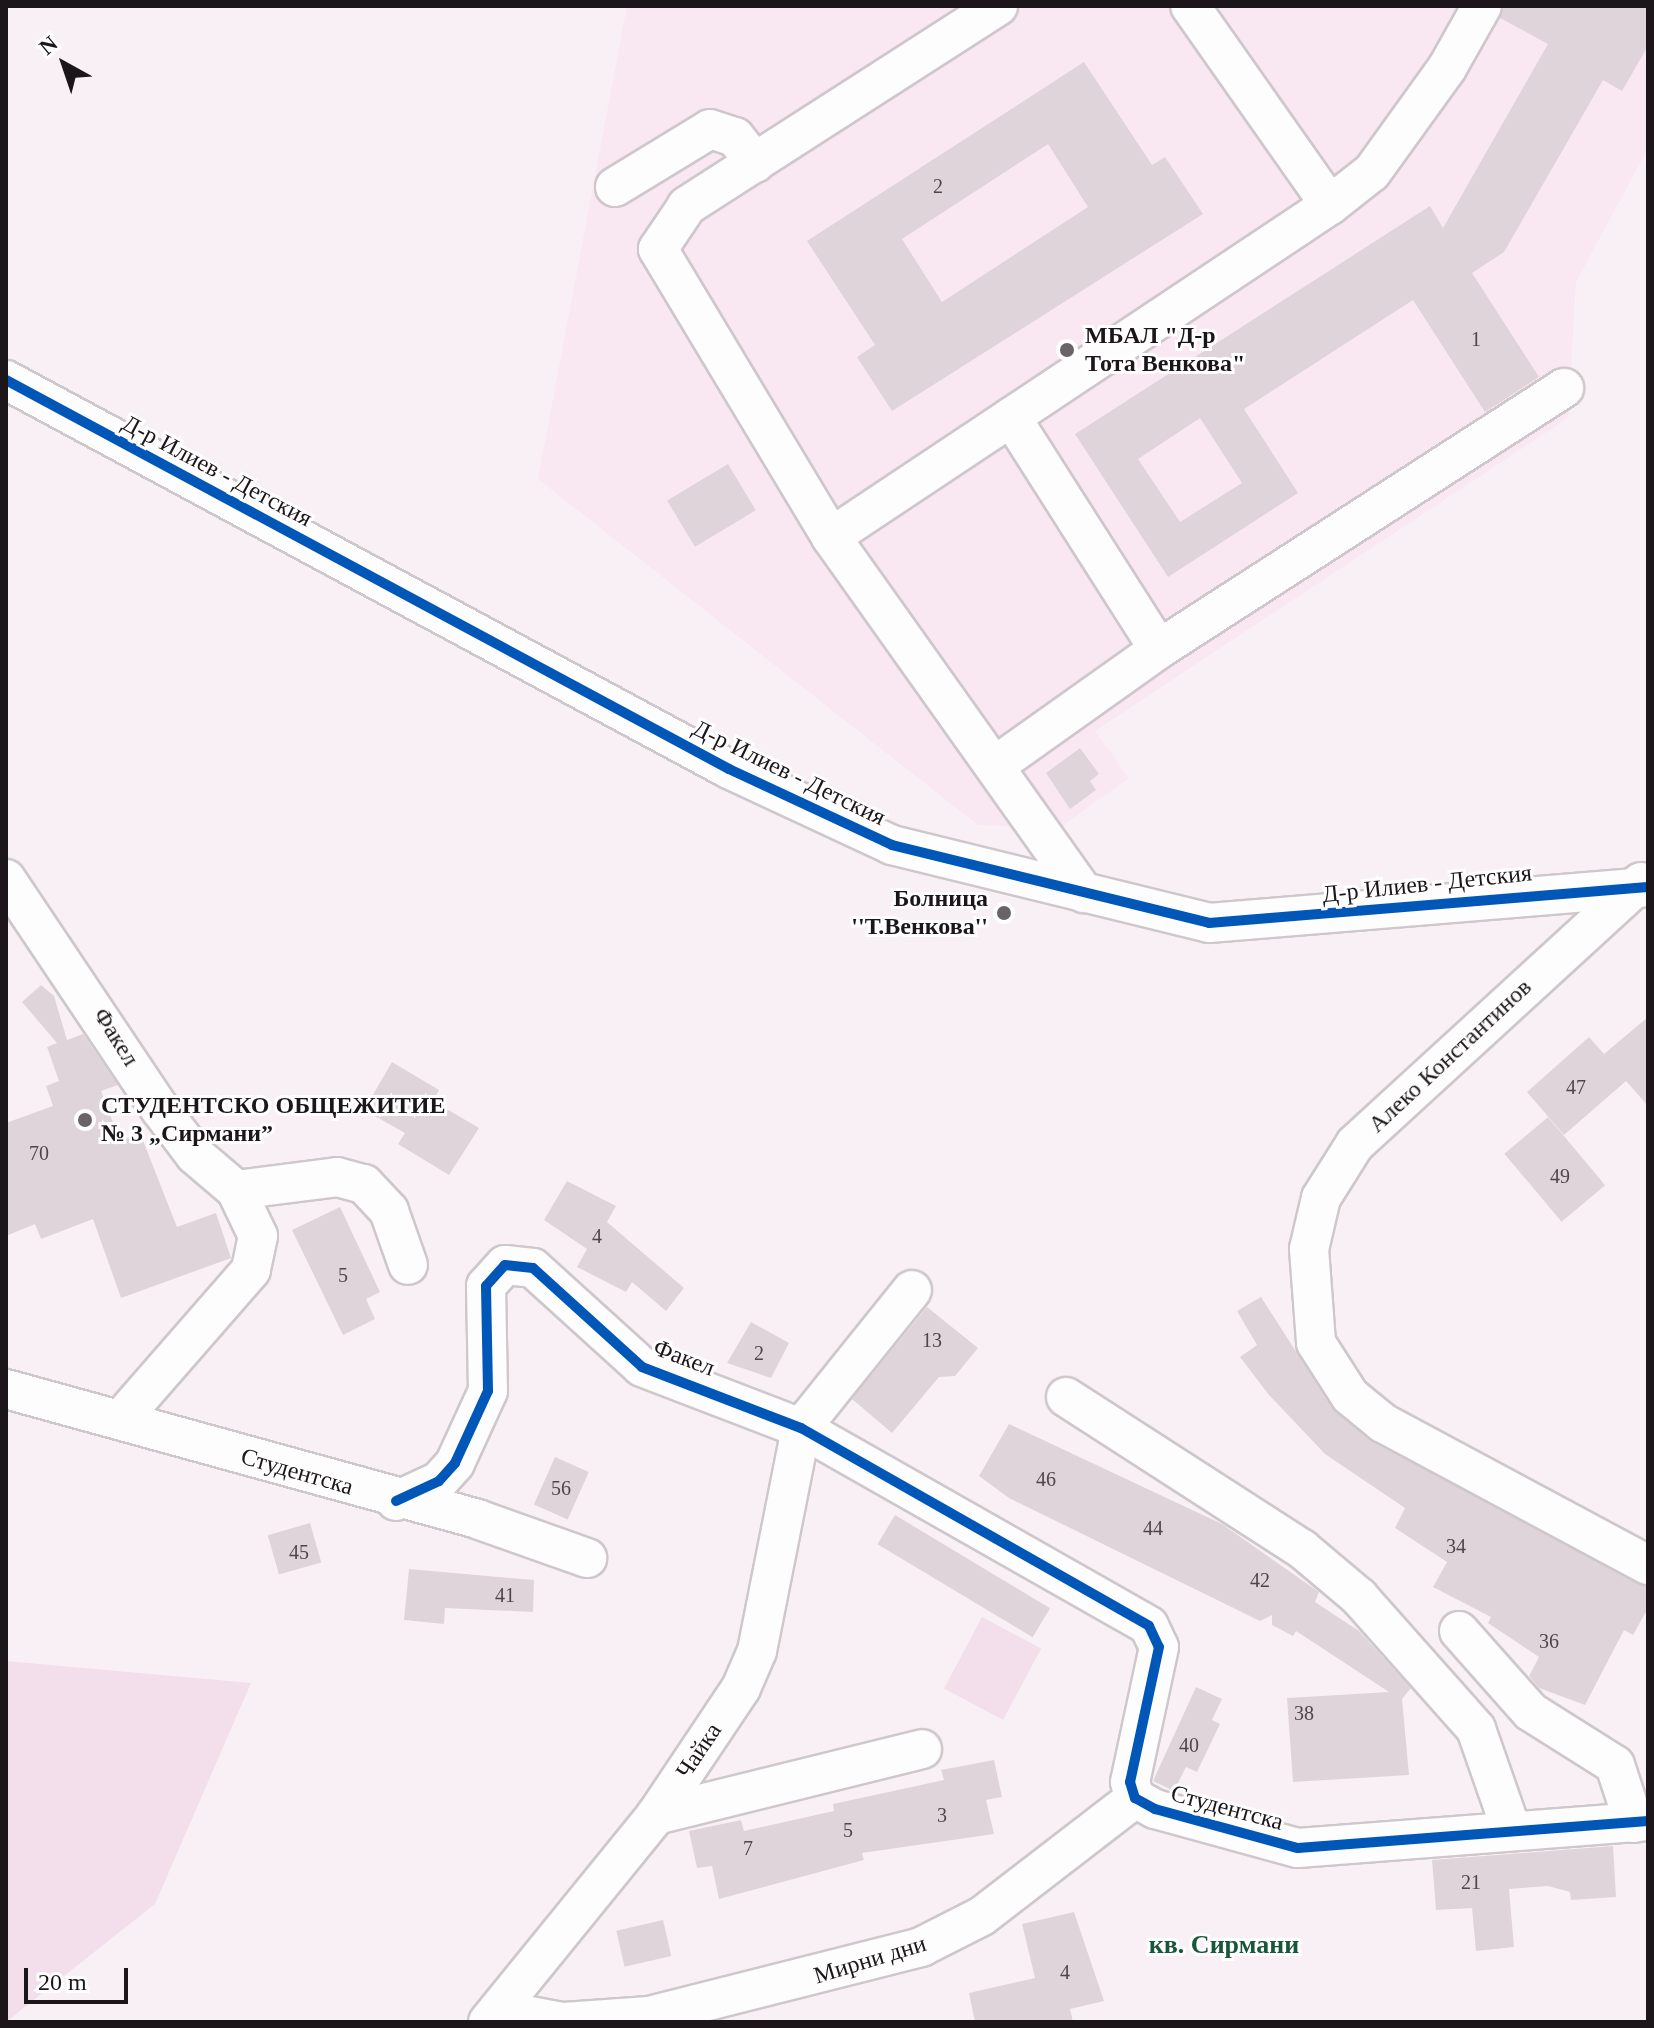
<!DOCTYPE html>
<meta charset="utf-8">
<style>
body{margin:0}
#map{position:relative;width:1654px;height:2028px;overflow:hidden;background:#f9f0f5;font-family:"Times New Roman",serif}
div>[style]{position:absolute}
.built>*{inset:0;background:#f9e7f2}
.green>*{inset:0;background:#f2dfeb;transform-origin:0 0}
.building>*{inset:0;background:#e0d4db;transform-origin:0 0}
.roads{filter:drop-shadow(2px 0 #cec7cb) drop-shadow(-2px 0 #cec7cb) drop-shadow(0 2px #cec7cb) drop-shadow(0 -2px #cec7cb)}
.minor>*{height:38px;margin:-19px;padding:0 19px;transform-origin:19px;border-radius:19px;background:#fefdfe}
.cycleway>*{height:10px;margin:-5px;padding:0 5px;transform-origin:5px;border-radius:5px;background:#0057b8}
.dots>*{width:22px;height:22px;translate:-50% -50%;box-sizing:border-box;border:4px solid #fefefe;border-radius:50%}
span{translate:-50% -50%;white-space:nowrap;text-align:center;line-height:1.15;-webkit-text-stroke:6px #fefefe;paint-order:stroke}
.number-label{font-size:20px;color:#4d464a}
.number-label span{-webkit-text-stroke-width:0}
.poi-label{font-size:24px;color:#1c161a;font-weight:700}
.left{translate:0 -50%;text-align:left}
.right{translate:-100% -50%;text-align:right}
.street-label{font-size:24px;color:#1c161a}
.neighbourhood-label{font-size:26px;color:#19573a;font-weight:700}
.frame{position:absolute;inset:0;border:8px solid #1c161a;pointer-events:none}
.north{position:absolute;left:24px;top:24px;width:80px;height:80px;-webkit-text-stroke:6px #fefefe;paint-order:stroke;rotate:320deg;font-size:22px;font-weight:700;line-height:32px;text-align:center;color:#1c161a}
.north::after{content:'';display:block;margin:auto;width:28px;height:36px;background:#1c161a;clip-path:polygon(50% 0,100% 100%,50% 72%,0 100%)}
.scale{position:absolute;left:24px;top:1968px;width:104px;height:36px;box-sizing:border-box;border:4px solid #1c161a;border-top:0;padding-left:10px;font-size:24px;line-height:28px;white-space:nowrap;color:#1c161a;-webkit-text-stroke:6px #fefefe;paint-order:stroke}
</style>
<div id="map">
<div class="built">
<div style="clip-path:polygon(627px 6px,1648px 6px,1648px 148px,1576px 282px,1568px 418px,1095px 731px,1129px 778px,1058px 829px,978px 825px,538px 479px)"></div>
</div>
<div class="green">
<div style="left:982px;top:1617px;width:67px;height:81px;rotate:28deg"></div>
<div style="clip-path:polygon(6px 1661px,251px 1683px,155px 1904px,6px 2022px)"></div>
</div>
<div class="building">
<div style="clip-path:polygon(evenodd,1504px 6px,1648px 6px,1648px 46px,1622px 91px,1603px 80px,1504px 252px,1472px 273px,1539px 377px,1485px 412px,1413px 300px,1244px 409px,1298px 493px,1168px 577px,1075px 434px,1430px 206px,1443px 228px,1548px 44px,1500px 18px,1504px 6px,1200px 418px,1242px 483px,1180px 522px,1138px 459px,1200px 418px)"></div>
<div style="clip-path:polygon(evenodd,1084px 62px,1152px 165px,1165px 157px,1203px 214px,892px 411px,857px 357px,875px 345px,807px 241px,1084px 62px,1048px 144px,1088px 207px,942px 302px,902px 239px,1048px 144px)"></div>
<div style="left:728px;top:464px;width:54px;height:71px;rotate:59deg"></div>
<div style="clip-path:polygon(1080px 748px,1099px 774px,1090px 781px,1096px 790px,1070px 809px,1046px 773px)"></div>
<div style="clip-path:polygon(41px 985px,54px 996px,67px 1040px,83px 1034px,118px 1085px,101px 1091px,120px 1141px,140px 1133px,177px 1227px,216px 1213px,231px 1258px,121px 1298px,93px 1219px,41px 1239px,35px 1224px,6px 1236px,6px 1123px,53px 1106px,46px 1086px,59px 1081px,47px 1047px,57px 1043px,22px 1002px)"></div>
<div style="clip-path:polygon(1648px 1017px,1648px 1106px,1626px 1081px,1564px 1135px,1527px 1092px,1589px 1037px,1604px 1054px)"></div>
<div style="clip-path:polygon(392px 1062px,439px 1090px,433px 1101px,479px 1128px,449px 1175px,398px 1144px,405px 1133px,364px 1110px)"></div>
<div style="left:1548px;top:1117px;width:89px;height:57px;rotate:50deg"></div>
<div style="clip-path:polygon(567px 1181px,616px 1206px,607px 1222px,684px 1288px,666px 1311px,632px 1282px,626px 1292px,577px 1267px,587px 1249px,544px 1220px)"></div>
<div style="clip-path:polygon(340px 1207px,380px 1292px,366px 1299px,375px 1319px,343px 1335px,292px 1230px)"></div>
<div style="clip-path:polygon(1261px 1297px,1332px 1408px,1369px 1440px,1648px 1587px,1648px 1608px,1633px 1635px,1624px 1630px,1585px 1705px,1539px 1688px,1529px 1676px,1539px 1657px,1488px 1623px,1491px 1617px,1433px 1587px,1447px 1562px,1395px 1528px,1405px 1508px,1325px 1454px,1269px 1395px,1240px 1357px,1257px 1345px,1237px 1311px)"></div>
<div style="clip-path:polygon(927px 1307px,978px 1348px,955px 1376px,939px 1377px,892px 1433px,852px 1399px)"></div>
<div style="clip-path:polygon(751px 1322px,789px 1343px,771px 1378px,727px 1363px)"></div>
<div style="clip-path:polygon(1009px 1424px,1222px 1524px,1319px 1592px,1315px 1602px,1359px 1631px,1411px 1688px,1402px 1699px,1409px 1775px,1293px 1782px,1287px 1698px,1389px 1692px,1296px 1631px,1293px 1636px,1272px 1625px,1272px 1615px,1260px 1621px,1009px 1498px,979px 1476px)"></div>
<div style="left:555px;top:1457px;width:37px;height:52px;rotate:24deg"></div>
<div style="left:895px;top:1515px;width:181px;height:34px;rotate:31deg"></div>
<div style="left:310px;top:1523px;width:41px;height:44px;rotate:74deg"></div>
<div style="clip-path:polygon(409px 1569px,534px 1580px,533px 1612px,445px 1608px,444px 1624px,404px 1620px)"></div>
<div style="clip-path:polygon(1196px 1687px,1222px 1699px,1212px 1720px,1220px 1724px,1197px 1772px,1186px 1767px,1174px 1791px,1153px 1781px)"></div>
<div style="clip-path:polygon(994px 1760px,1002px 1797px,986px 1800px,994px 1834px,862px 1853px,864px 1860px,719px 1899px,712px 1866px,697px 1868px,689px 1831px,741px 1820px,744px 1831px,834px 1811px,833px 1804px,944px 1780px,941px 1770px)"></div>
<div style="clip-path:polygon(1613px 1846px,1616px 1897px,1571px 1900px,1570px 1892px,1548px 1886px,1509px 1889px,1514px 1947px,1476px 1951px,1472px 1908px,1436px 1910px,1432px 1860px)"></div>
<div style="clip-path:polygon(1074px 1912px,1104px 2001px,1070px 2009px,1073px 2022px,975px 2022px,969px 1993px,1035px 1978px,1022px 1924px)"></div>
<div style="left:663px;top:1920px;width:37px;height:48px;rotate:77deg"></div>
</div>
<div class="roads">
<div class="minor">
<div style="left:998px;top:6px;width:370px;rotate:147.3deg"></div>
<div style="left:687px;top:206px;width:52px;rotate:124deg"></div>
<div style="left:658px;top:249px;width:336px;rotate:59deg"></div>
<div style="left:831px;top:537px;width:437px;rotate:54.6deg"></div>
<div style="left:615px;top:187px;width:111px;rotate:-31.4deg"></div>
<div style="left:710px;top:129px;width:26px;rotate:18deg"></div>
<div style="left:735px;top:137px;width:33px;rotate:52deg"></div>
<div style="left:1330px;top:205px;width:53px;rotate:-38.2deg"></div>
<div style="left:1372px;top:172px;width:128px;rotate:-54.2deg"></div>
<div style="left:1447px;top:68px;width:71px;rotate:-60.6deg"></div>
<div style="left:6px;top:380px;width:821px;rotate:28.28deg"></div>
<div style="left:729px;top:769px;width:180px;rotate:25deg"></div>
<div style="left:892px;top:845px;width:326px;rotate:13.8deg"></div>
<div style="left:1209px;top:923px;width:440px;rotate:-4.7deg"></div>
<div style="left:1011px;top:417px;width:275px;rotate:57.5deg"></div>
<div style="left:831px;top:537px;width:599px;rotate:-33.64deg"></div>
<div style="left:1330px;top:205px;width:243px;rotate:-125.1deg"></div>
<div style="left:996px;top:765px;width:200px;rotate:-35.4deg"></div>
<div style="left:1159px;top:649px;width:482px;rotate:-32.8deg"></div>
<div style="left:6px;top:879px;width:277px;rotate:56.2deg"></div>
<div style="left:160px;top:1109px;width:58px;rotate:52.7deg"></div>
<div style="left:195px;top:1155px;width:54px;rotate:40.5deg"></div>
<div style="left:236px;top:1190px;width:51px;rotate:64.4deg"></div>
<div style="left:258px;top:1236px;width:35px;rotate:102deg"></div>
<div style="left:251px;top:1270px;width:199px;rotate:131.1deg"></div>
<div style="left:1641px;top:882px;width:388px;rotate:137.5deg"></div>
<div style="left:1355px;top:1144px;width:64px;rotate:122.2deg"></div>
<div style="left:1321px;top:1198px;width:52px;rotate:103.2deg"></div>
<div style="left:1309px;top:1249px;width:94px;rotate:85.7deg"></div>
<div style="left:1316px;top:1343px;width:63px;rotate:57.3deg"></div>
<div style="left:1350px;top:1396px;width:43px;rotate:39.3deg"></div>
<div style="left:1383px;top:1423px;width:301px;rotate:28.2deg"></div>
<div style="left:236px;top:1190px;width:102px;rotate:-7.3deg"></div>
<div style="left:337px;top:1177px;width:28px;rotate:15deg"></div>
<div style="left:364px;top:1184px;width:37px;rotate:47deg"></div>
<div style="left:389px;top:1211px;width:57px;rotate:70.6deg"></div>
<div style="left:6px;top:1389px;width:489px;rotate:15.4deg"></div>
<div style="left:477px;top:1519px;width:117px;rotate:19.5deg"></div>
<div style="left:1066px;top:1397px;width:281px;rotate:32.8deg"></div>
<div style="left:1302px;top:1549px;width:75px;rotate:40.1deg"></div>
<div style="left:1359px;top:1597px;width:176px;rotate:48.4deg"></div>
<div style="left:1476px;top:1729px;width:106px;rotate:70.7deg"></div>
<div style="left:396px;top:1501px;width:47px;rotate:-24.9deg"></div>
<div style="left:439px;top:1481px;width:24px;rotate:-48deg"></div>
<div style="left:455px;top:1463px;width:79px;rotate:-65.4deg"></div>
<div style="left:488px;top:1391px;width:105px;rotate:-91.1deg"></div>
<div style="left:486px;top:1286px;width:28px;rotate:-48deg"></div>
<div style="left:505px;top:1265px;width:28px;rotate:6deg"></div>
<div style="left:533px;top:1268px;width:147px;rotate:42.2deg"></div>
<div style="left:642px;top:1367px;width:170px;rotate:21deg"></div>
<div style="left:801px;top:1428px;width:400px;rotate:29.6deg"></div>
<div style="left:1149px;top:1626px;width:23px;rotate:65deg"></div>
<div style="left:1159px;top:1647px;width:138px;rotate:102.1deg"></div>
<div style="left:1130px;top:1782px;width:17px;rotate:73deg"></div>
<div style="left:1135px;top:1798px;width:23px;rotate:29deg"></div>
<div style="left:1155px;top:1809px;width:148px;rotate:15.3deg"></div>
<div style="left:1298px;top:1848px;width:351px;rotate:-4.4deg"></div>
<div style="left:1459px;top:1631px;width:108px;rotate:48.4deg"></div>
<div style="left:1531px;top:1712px;width:99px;rotate:32.2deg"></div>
<div style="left:1615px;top:1765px;width:61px;rotate:71.9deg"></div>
<div style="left:656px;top:1815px;width:274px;rotate:-13.9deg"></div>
<div style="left:498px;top:2010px;width:65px;rotate:10.6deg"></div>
<div style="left:488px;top:2022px;width:267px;rotate:-50.9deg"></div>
<div style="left:656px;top:1815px;width:153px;rotate:-56.2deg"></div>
<div style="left:741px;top:1688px;width:40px;rotate:-66.6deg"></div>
<div style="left:757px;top:1651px;width:227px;rotate:-78.8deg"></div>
<div style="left:801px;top:1428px;width:177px;rotate:-51.2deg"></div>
<div style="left:564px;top:2022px;width:85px;rotate:-4deg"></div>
<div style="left:649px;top:2016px;width:281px;rotate:-14.2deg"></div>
<div style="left:921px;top:1947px;width:68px;rotate:-26.9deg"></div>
<div style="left:982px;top:1916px;width:193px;rotate:-37.6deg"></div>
</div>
</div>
<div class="cycleway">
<div style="left:6px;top:380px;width:821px;rotate:28.28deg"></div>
<div style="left:729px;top:769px;width:180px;rotate:25deg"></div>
<div style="left:892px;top:845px;width:326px;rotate:13.8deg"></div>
<div style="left:1209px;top:923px;width:440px;rotate:-4.7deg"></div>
<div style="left:396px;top:1501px;width:47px;rotate:-24.9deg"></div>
<div style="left:439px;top:1481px;width:24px;rotate:-48deg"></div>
<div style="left:455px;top:1463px;width:79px;rotate:-65.4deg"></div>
<div style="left:488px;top:1391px;width:105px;rotate:-91.1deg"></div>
<div style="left:486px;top:1286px;width:28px;rotate:-48deg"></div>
<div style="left:505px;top:1265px;width:28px;rotate:6deg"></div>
<div style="left:533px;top:1268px;width:147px;rotate:42.2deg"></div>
<div style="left:642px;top:1367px;width:170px;rotate:21deg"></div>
<div style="left:801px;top:1428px;width:400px;rotate:29.6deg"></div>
<div style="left:1149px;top:1626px;width:23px;rotate:65deg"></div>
<div style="left:1159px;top:1647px;width:138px;rotate:102.1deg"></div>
<div style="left:1130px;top:1782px;width:17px;rotate:73deg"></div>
<div style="left:1135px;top:1798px;width:23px;rotate:29deg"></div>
<div style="left:1155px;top:1809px;width:148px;rotate:15.3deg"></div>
<div style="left:1298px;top:1848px;width:351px;rotate:-4.4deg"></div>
</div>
<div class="dots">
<div style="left:1067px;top:350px;background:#696267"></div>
<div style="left:1004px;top:913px;background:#696267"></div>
<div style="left:85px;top:1120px;background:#696267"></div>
</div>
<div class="number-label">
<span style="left:938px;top:186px">2</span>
<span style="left:1476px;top:339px">1</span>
<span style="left:1576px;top:1087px">47</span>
<span style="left:39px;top:1153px">70</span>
<span style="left:1560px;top:1176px">49</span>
<span style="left:597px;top:1236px">4</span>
<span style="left:343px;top:1275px">5</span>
<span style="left:932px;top:1340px">13</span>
<span style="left:759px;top:1353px">2</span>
<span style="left:1046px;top:1479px">46</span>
<span style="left:561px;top:1488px">56</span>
<span style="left:1153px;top:1528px">44</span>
<span style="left:1456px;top:1546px">34</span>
<span style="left:299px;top:1552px">45</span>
<span style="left:1260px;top:1580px">42</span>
<span style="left:505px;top:1595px">41</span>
<span style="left:1549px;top:1641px">36</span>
<span style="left:1304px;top:1713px">38</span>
<span style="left:1189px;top:1745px">40</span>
<span style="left:942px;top:1815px">3</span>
<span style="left:848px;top:1830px">5</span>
<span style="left:748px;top:1848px">7</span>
<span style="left:1471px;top:1882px">21</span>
<span style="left:1065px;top:1972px">4</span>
</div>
<div class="poi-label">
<span class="left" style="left:1085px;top:350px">МБАЛ "Д-р<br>Тота Венкова"</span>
<span class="right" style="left:988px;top:913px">Болница<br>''Т.Венкова''</span>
<span class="left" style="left:101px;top:1120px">СТУДЕНТСКО ОБЩЕЖИТИЕ<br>№ 3 „Сирмани”</span>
</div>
<div class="street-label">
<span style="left:217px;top:471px;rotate:28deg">Д-р Илиев - Детския</span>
<span style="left:789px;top:773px;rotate:26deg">Д-р Илиев - Детския</span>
<span style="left:1427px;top:884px;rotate:-6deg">Д-р Илиев - Детския</span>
<span style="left:116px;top:1037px;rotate:58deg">Факел</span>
<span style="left:1450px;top:1056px;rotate:-43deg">Алеко Константинов</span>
<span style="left:684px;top:1358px;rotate:21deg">Факел</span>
<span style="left:297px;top:1472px;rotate:16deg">Студентска</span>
<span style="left:699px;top:1751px;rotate:-56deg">Чайка</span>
<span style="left:1227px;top:1808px;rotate:15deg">Студентска</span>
<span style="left:870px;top:1960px;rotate:-17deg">Мирни дни</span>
</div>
<div class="neighbourhood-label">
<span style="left:1224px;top:1945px">кв. Сирмани</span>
</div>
<div class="frame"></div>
<div class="north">N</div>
<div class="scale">20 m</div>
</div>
